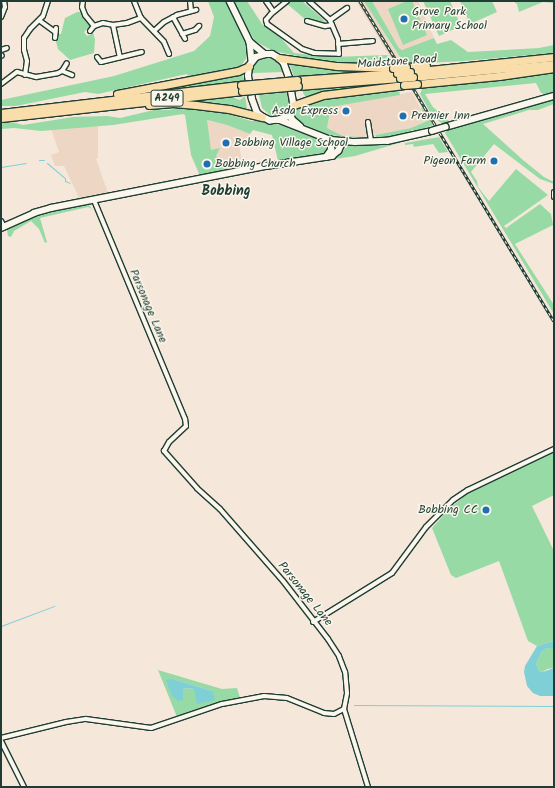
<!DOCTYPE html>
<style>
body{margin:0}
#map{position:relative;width:555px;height:788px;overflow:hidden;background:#f5e8da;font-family:Kalam,sans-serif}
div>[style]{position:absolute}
.built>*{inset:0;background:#eed6c5}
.green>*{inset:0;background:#98daa5}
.water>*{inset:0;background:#7ecfd6}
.stream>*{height:1px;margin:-0.5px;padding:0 0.5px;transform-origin:0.5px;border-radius:0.5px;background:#7ecfd6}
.roads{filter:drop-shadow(1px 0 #1f3d34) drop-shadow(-1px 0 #1f3d34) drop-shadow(0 1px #1f3d34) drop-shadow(0 -1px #1f3d34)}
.street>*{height:4px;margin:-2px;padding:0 2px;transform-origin:2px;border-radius:2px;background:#fbf7ec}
.secondary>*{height:5.5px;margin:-2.75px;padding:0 2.75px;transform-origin:2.75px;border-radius:2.75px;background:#fbf7ec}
.highway>*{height:7px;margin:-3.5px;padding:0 3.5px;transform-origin:3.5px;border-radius:3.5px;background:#f9deab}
.rail>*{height:2.5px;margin-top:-1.25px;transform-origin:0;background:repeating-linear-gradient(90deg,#fbf7ec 0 3px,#1f3d34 0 6px);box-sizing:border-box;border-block:1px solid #1f3d34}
.bridges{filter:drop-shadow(1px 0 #1f3d34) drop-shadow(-1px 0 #1f3d34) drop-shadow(0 1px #1f3d34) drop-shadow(0 -1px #1f3d34)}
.secondary-bridge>*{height:5.5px;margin:-2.75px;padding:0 2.75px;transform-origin:2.75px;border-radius:2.75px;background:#fbf7ec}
.highway-bridge>*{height:7px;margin:-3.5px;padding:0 3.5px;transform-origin:3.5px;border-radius:3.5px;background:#f9deab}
.dots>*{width:11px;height:11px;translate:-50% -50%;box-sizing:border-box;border:2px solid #fbf7ec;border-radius:50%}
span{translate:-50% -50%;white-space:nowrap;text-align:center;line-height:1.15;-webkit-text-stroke:3px #fbf7ec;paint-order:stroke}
.shield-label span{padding:1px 3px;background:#fbf7ec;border:1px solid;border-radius:3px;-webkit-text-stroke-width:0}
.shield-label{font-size:11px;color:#1f3d34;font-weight:700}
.poi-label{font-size:12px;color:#1f3d34}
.left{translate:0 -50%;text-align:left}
.right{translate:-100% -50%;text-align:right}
.street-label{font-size:12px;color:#1f3d34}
.quarter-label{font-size:14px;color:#1f3d34;font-weight:700}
.frame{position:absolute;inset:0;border:2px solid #1f3d34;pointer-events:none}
</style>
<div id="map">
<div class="built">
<div style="clip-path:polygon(356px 1px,365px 1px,400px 59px,391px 62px,387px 55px,389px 55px)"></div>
<div style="clip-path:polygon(372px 1px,418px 1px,434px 38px,406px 50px,400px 49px)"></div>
<div style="clip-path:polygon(412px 92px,427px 121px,411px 128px,363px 137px,343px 136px,327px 128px,331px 107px)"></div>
<div style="clip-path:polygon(206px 120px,227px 125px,250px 134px,239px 145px,243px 167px,226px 170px,211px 150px)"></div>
<div style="clip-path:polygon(98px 125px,98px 158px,96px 159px,108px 193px,79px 198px,64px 166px,55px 166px,51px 155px,59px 152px,51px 129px)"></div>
</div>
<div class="green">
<div style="clip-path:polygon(208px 1px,227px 1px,249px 48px,248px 56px,240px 67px,190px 78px,187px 74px,182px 75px,98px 94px,85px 92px,16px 106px,1px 106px,1px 100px,114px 76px,194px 51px,210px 36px,214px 17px)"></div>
<div style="clip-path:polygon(233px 1px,247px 1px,262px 24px,281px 38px,294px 53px,333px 57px,387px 55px,391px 62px,368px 64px,322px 61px,273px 51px,255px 41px,243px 21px)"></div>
<div style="clip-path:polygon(291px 1px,302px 1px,323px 19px,327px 25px,305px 19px,287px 4px)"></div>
<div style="clip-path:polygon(364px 1px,372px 1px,399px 48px,402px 50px,434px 38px,437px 44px,451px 40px,468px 52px,539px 48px,554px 45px,554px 53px,464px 61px,409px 64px,403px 62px)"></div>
<div style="clip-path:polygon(407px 1px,412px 1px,427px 35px,403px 45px,388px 9px)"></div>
<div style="clip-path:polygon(423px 1px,450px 1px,461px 26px,439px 36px)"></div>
<div style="clip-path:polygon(460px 1px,492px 1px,497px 12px,470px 24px)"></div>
<div style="clip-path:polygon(513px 1px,554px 1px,554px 3px,543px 2px,519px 12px,517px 4px)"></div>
<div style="clip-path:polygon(77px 12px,83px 12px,91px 25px,84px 32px,87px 36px,93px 33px,95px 39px,94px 53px,70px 60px,58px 49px,55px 38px,57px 34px,61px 34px,65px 18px)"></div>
<div style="clip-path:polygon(269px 56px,278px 62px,284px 72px,252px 73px,252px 68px,256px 62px)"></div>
<div style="clip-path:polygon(289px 62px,397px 71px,294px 77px)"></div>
<div style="clip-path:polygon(241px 72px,245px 81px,153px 91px)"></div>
<div style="clip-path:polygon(554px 72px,554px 92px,547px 95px,541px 93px,536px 83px,425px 94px,433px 107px,450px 122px,443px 124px,437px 120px,430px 112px,420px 94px,423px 87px)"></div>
<div style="clip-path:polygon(357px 84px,357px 88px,309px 96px,305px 96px,303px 93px,303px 89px)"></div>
<div style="clip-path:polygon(388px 90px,399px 90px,400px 95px,331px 107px,327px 128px,343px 136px,363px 137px,359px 139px,331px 135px,314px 131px,297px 120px,294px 114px,297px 107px,318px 99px)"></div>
<div style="clip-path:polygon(290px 92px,291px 104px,284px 114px,279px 116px,271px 116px,262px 108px,259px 95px)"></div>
<div style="clip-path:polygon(245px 96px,247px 108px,244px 109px,218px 103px,192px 101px,197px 99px,232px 97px,240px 100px)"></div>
<div style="clip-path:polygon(554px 99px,554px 104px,538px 110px,529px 110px,483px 124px,523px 160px,544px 177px,554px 182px,554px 184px,540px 179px,494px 144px,471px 172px,477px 181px,478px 187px,489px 201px,516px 169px,548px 195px,504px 226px,506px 228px,540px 204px,551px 214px,553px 225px,515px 244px,554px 305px,554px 314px,445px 133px,448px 129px)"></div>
<div style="clip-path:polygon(175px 107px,215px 110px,251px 121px,260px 121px,291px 127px,327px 141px,330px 144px,328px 152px,278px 161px,272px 135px,253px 130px,250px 134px,227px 125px,207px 120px,211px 150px,220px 148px,216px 156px,226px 170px,200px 176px,191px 155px,185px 115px,183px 114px,113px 125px,41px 131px,14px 128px,1px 129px,1px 122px,8px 121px,23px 125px,73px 117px,107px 116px,120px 118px,158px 109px,170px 110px)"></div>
<div style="clip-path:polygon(422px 107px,433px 125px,417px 131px,412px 130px,405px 135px,382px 139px,376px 137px,375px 135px,411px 128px,427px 121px,421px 108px)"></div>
<div style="clip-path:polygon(439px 137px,448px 152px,439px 153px,433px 144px,414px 147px,413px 144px,405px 145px,405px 143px)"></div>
<div style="clip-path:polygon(399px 143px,355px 156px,336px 159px,348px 145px)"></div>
<div style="clip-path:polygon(89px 205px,92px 209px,88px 207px,40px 218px,47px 242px,45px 243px,39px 229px,31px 221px,14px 231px,11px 237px,8px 236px,7px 230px,35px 217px,72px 207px)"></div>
<div style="clip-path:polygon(554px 451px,554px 495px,532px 506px,554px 551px,554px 641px,537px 646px,528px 641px,499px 561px,456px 578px,451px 575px,432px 528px,449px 509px,469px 492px,514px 468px)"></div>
<div style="clip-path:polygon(548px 648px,554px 648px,554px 668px,547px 669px,543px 672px,539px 671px,536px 664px,542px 651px)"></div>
<div style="clip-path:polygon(evenodd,158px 670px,222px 689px,237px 688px,240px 698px,177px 717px,158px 670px,173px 679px,212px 691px,183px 688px,173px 679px)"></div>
</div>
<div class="water">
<div style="clip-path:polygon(554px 641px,554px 648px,548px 648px,542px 651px,536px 664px,539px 671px,543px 672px,554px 668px,554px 696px,540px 696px,533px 693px,527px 686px,524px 672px,525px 666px,537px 646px)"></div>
<div style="clip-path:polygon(173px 679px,212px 691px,215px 700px,197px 704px,194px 689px,183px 688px,183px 700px,178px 701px,172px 696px,166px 680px)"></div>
</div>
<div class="stream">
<div style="left:39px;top:160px;width:5px"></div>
<div style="left:47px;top:163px;width:23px;rotate:40deg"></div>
<div style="left:65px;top:178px;width:3px;rotate:90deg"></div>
<div style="left:65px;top:181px;width:5px;rotate:22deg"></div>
<div style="left:1px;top:167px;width:25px;rotate:-9deg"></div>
<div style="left:1px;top:626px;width:57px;rotate:-20.7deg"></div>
<div style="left:354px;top:705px;width:200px;rotate:0.3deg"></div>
</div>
<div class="roads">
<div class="street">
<div style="left:83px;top:1px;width:6px;rotate:99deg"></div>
<div style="left:82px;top:7px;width:9px;rotate:69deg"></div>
<div style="left:85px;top:15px;width:14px;rotate:51deg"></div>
<div style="left:134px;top:1px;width:18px;rotate:68deg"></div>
<div style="left:141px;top:18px;width:33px;rotate:46deg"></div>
<div style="left:164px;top:42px;width:13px;rotate:67deg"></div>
<div style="left:190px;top:1px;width:10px;rotate:84deg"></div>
<div style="left:266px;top:1px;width:12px;rotate:55deg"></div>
<div style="left:287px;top:1px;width:21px;rotate:141deg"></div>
<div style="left:271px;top:14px;width:8px;rotate:130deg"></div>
<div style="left:266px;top:20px;width:4px;rotate:76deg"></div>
<div style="left:267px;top:24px;width:43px;rotate:35.5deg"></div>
<div style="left:302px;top:49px;width:13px;rotate:18deg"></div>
<div style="left:314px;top:53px;width:25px;rotate:2deg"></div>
<div style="left:339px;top:54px;width:15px;rotate:-94deg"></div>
<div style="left:338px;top:39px;width:21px;rotate:-113deg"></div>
<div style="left:330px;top:20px;width:28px;rotate:-138deg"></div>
<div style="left:1px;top:17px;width:11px;rotate:-68deg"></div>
<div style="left:5px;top:7px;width:6px;rotate:-99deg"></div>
<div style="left:173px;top:17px;width:25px;rotate:61deg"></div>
<div style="left:330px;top:20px;width:21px;rotate:-35deg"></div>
<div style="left:40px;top:21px;width:19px;rotate:36deg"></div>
<div style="left:307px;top:21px;width:19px;rotate:16deg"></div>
<div style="left:325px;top:26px;width:7px;rotate:-8deg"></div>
<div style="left:113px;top:25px;width:33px;rotate:78deg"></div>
<div style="left:90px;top:31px;width:6px;rotate:-51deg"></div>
<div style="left:94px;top:26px;width:9px;rotate:-18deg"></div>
<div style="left:103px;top:23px;width:10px;rotate:11deg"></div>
<div style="left:113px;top:25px;width:14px;rotate:-8deg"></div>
<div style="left:127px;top:23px;width:15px;rotate:-20deg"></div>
<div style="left:154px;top:31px;width:13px;rotate:-42deg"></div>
<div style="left:164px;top:22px;width:15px;rotate:-28deg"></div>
<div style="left:177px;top:15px;width:20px;rotate:-15deg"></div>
<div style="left:182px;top:34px;width:14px;rotate:-17deg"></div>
<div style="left:195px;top:30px;width:6px;rotate:-45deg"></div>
<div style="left:55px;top:38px;width:10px;rotate:-84deg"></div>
<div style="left:338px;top:44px;width:35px;rotate:-5deg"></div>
<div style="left:1px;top:50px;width:6px;rotate:-18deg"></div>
<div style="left:1px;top:55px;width:1px;rotate:45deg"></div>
<div style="left:97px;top:57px;width:6px;rotate:51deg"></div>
<div style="left:101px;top:62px;width:42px;rotate:-13.7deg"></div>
<div style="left:62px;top:71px;width:11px;rotate:22deg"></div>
<div style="left:25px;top:75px;width:14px;rotate:-82deg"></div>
<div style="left:27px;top:61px;width:11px;rotate:-105deg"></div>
<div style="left:24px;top:50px;width:12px;rotate:-90deg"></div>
<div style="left:24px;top:38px;width:11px;rotate:-56deg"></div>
<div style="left:30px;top:29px;width:18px;rotate:-45deg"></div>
<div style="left:43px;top:16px;width:16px;rotate:-72deg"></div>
<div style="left:1px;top:84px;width:20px;rotate:-37deg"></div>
<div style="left:17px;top:72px;width:20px;rotate:15deg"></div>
<div style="left:36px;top:77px;width:22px;rotate:-10deg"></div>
<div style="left:58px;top:73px;width:4px;rotate:-27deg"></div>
<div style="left:62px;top:71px;width:9px;rotate:-58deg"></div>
<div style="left:368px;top:122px;width:20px;rotate:81deg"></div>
<div style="left:554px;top:192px;width:5px;rotate:90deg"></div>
<div style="left:1px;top:221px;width:7px;rotate:63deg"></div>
<div style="left:313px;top:622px;width:93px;rotate:-31.8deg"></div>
<div style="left:392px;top:573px;width:57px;rotate:-53.5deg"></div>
<div style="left:426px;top:527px;width:38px;rotate:-45deg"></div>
<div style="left:453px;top:500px;width:18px;rotate:-34deg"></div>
<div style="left:468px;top:490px;width:95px;rotate:-25.5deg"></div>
<div style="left:344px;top:709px;width:82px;rotate:72.9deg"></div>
<div style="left:1px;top:738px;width:67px;rotate:-13.8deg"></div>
<div style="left:66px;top:722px;width:20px;rotate:-9deg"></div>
<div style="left:86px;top:719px;width:66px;rotate:7.9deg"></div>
<div style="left:151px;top:728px;width:75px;rotate:-18.7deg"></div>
<div style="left:222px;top:704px;width:43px;rotate:-10.8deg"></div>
<div style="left:264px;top:696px;width:23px;rotate:5deg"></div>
<div style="left:287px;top:698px;width:40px;rotate:22deg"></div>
<div style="left:324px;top:713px;width:10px;rotate:6deg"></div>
<div style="left:334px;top:714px;width:11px;rotate:-27deg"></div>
<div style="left:344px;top:709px;width:16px;rotate:-79deg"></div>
<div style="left:347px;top:693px;width:21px;rotate:-95deg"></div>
<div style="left:345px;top:672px;width:17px;rotate:-111deg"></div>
<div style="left:339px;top:656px;width:20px;rotate:-123deg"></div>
<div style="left:328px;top:639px;width:73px;rotate:-127.8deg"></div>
<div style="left:283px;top:581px;width:96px;rotate:-131.2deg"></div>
<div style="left:220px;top:509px;width:31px;rotate:-138deg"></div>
<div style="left:197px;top:488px;width:50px;rotate:-131.7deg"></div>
<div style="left:164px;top:451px;width:10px;rotate:-61deg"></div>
<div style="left:169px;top:442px;width:23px;rotate:-43deg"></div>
<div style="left:186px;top:426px;width:7px;rotate:-98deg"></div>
<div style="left:185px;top:419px;width:237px;rotate:-112.6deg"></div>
<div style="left:1px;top:741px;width:51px;rotate:63.4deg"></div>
</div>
<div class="secondary">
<div style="left:230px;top:1px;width:46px;rotate:64deg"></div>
<div style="left:250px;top:42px;width:19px;rotate:84deg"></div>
<div style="left:250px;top:42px;width:19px;rotate:39deg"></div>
<div style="left:265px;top:54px;width:7px"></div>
<div style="left:272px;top:54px;width:8px;rotate:30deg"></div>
<div style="left:279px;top:58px;width:7px;rotate:45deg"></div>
<div style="left:284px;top:63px;width:15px;rotate:70deg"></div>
<div style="left:289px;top:77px;width:28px;rotate:80deg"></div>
<div style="left:294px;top:105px;width:8px;rotate:113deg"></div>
<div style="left:291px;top:112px;width:6px;rotate:129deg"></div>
<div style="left:287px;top:117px;width:9px;rotate:159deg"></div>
<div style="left:279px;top:120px;width:9px;rotate:174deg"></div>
<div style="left:270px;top:121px;width:9px;rotate:-153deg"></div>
<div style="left:262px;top:117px;width:6px;rotate:-141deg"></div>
<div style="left:257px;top:113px;width:15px;rotate:-110deg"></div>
<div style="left:252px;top:99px;width:23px;rotate:-100deg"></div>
<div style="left:248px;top:76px;width:10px;rotate:-84deg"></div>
<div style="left:249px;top:66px;width:11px;rotate:-52deg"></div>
<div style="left:256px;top:57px;width:9px;rotate:-18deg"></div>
<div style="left:291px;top:112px;width:7px;rotate:82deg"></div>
<div style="left:292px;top:119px;width:11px;rotate:41deg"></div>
<div style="left:280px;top:120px;width:55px;rotate:21.4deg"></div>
<div style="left:331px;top:140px;width:24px;rotate:5deg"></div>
<div style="left:355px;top:142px;width:32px;rotate:-2deg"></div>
<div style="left:387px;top:141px;width:46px;rotate:-12.5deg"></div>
<div style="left:445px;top:127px;width:113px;rotate:-15.9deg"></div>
<div style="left:326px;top:157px;width:9px;rotate:-54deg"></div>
<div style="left:331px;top:150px;width:10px;rotate:-90deg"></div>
<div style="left:1px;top:228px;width:36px;rotate:-24deg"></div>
<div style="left:34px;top:213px;width:18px;rotate:-16deg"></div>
<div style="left:51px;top:208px;width:219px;rotate:-11.1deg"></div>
<div style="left:266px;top:166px;width:67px;rotate:-8.6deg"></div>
<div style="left:332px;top:156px;width:8px;rotate:-40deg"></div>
<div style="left:338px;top:151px;width:11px;rotate:-63deg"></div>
</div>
<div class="highway">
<div style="left:279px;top:58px;width:59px;rotate:7.9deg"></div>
<div style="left:337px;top:66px;width:56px;rotate:2deg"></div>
<div style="left:406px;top:67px;width:20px;rotate:-3deg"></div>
<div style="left:410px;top:72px;width:145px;rotate:-5.9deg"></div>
<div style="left:413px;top:77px;width:142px;rotate:-5.3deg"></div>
<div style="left:297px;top:80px;width:100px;rotate:-4deg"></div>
<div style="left:417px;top:84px;width:82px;rotate:-5.6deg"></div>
<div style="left:499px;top:76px;width:56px;rotate:-8.3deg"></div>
<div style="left:298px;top:86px;width:102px;rotate:-4.5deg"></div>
<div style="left:117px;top:94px;width:123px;rotate:-10.8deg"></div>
<div style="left:238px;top:71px;width:12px;rotate:-24deg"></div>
<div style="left:149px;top:105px;width:24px;rotate:-5deg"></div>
<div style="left:173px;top:103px;width:23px;rotate:5deg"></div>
<div style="left:196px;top:105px;width:33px;rotate:7deg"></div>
<div style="left:229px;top:109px;width:34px;rotate:14deg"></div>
<div style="left:294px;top:105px;width:31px;rotate:-19deg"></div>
<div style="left:323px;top:95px;width:82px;rotate:-7deg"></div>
<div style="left:1px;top:113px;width:242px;rotate:-6.7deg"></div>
<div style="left:1px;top:118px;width:243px;rotate:-6.4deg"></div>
</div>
</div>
<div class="rail">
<div style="left:360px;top:1px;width:73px;rotate:58.5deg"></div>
<div style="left:412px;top:86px;width:47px;rotate:59deg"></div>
<div style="left:440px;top:133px;width:220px;rotate:58.8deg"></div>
</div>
<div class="bridges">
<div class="secondary-bridge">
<div style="left:432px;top:131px;width:14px;rotate:-17deg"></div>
</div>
<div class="highway-bridge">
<div style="left:393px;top:68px;width:13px;rotate:-4deg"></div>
<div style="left:397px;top:73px;width:13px;rotate:-4deg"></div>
<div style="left:400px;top:78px;width:13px;rotate:-4deg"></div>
<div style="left:241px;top:85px;width:56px;rotate:-5.1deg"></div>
<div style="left:404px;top:85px;width:13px;rotate:-4deg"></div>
<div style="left:242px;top:91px;width:56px;rotate:-5.1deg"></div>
</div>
</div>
<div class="dots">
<div style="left:404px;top:19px;background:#1f6fb2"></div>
<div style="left:346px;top:111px;background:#1f6fb2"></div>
<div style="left:403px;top:116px;background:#1f6fb2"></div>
<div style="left:226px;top:143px;background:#1f6fb2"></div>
<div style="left:494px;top:161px;background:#1f6fb2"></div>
<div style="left:207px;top:164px;background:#1f6fb2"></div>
<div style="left:486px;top:510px;background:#1f6fb2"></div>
</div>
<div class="shield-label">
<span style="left:167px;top:98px">A249</span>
</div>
<div class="poi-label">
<span class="left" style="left:412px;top:19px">Grove Park<br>Primary School</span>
<span class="right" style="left:338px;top:111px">Asda Express</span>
<span class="left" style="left:411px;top:116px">Premier Inn</span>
<span class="left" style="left:234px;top:143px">Bobbing Village School</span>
<span class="right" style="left:486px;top:161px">Pigeon Farm</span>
<span class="left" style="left:215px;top:164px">Bobbing Church</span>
<span class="right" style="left:478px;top:510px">Bobbing CC</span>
</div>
<div class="street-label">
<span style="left:397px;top:62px;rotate:-4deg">Maidstone Road</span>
<span style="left:148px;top:306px;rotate:67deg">Parsonage Lane</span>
<span style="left:305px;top:594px;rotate:51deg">Parsonage Lane</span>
</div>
<div class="quarter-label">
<span style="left:226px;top:191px">Bobbing</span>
</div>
<div class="frame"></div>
</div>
